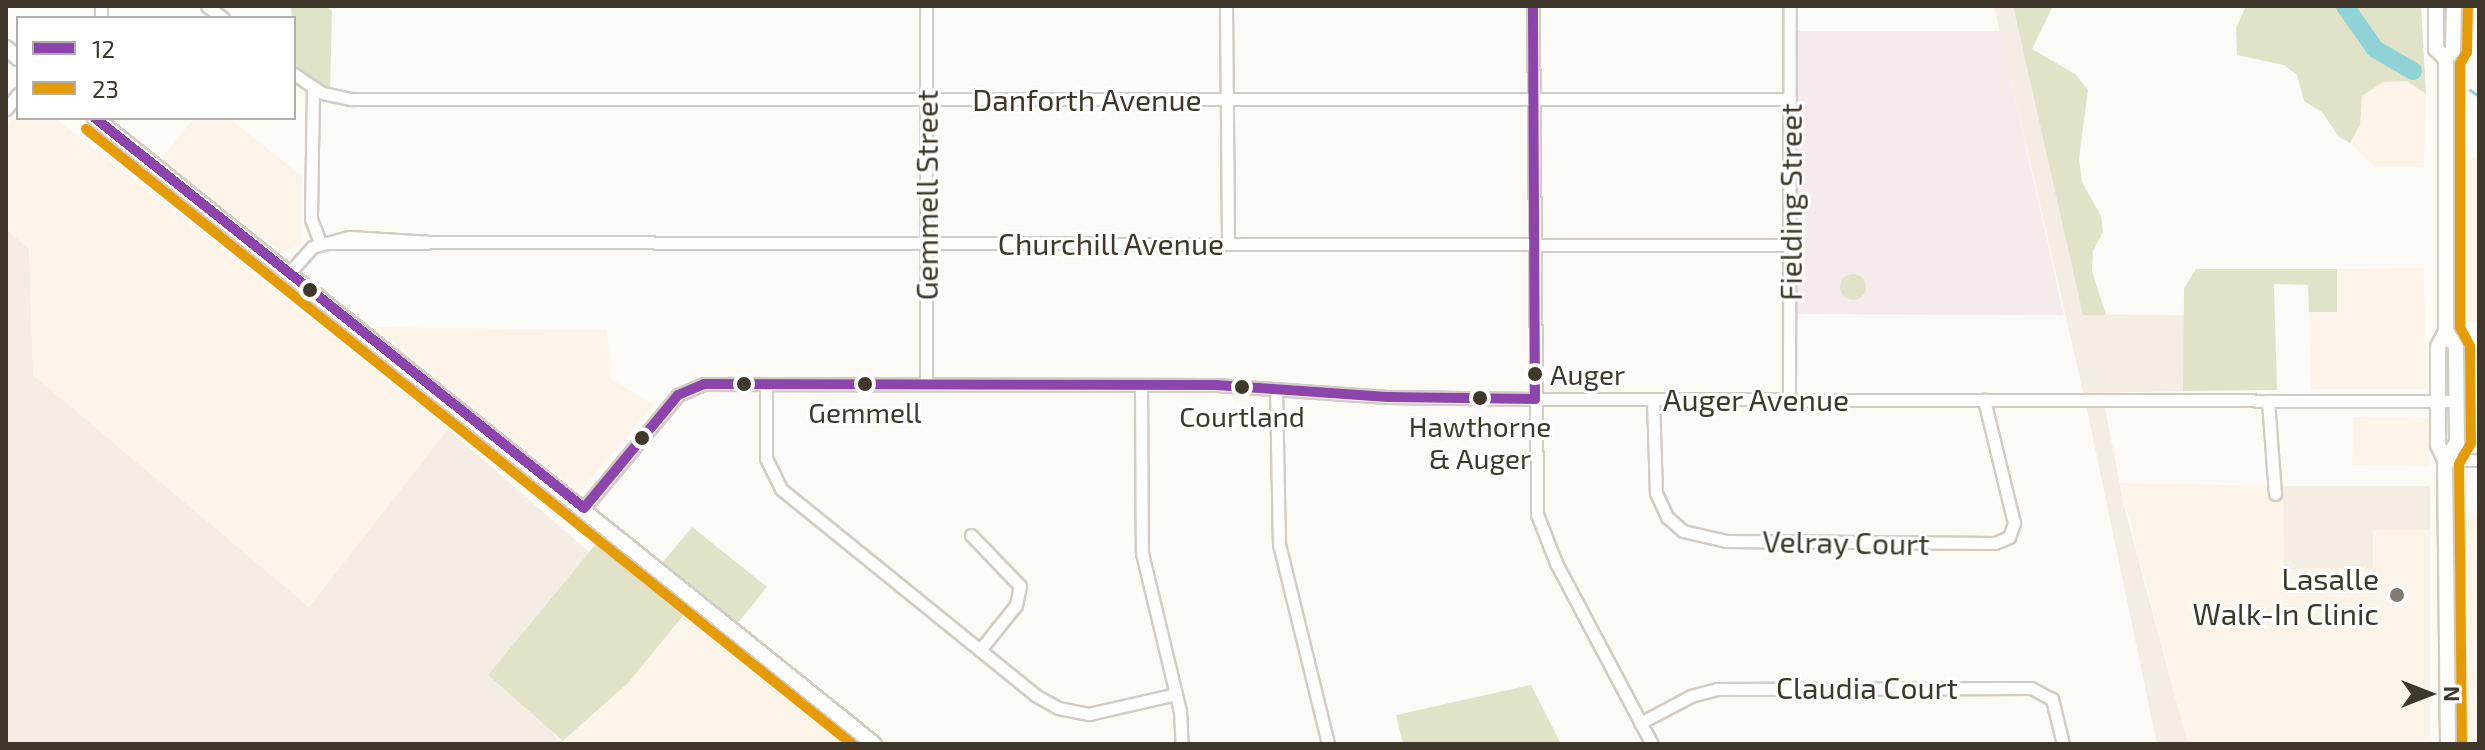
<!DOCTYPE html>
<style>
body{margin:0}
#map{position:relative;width:2485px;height:750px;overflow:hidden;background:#fcfaf7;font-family:"Exo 2",sans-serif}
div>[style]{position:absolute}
.commercial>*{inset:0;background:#fcf4e8;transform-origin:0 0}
.built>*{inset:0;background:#f4ede3}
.education>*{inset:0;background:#f5ebea}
.green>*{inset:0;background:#e1e3c8}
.round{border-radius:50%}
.stream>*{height:3px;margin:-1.5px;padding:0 1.5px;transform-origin:1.5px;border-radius:1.5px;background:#90d3d6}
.river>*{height:18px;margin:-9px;padding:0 9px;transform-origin:9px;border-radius:9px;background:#90d3d6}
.roads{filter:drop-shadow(2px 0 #d2ccc5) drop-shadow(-2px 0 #d2ccc5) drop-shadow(0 2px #d2ccc5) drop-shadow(0 -2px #d2ccc5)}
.minor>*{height:11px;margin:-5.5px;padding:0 5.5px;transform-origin:5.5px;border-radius:5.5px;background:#fffefe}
.major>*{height:14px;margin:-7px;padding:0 7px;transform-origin:7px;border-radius:7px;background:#fffefe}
.bus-1>*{height:10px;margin:-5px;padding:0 5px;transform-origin:5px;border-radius:5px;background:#8e44ad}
.bus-2>*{height:10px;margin:-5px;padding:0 5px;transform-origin:5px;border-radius:5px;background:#e59b04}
.dots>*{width:22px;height:22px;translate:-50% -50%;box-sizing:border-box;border:4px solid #fff;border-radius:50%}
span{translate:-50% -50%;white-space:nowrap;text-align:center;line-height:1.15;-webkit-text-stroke:6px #fff;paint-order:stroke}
.bus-label{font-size:28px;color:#3f372a}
.left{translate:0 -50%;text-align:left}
.street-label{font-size:30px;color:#3f372a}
.poi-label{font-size:30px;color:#3f372a}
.right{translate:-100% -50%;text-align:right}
.frame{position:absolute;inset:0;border:8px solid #3f372a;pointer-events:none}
.legend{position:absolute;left:16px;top:16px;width:280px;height:104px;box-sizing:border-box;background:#fff;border:2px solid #b2afaa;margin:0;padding:10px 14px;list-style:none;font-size:24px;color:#3f372a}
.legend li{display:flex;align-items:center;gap:16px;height:40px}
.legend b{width:40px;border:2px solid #b2afaa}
.north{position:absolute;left:2389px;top:654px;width:80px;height:80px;-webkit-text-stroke:6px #fff;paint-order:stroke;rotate:90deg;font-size:22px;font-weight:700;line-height:32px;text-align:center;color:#3f372a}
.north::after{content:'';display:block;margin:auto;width:28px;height:36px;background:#3f372a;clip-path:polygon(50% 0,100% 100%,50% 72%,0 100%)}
</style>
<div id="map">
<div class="commercial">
<div style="clip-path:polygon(2407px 81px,2426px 94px,2424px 167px,2374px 167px,2350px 143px,2360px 125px,2362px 96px,2383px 82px)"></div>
<div style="clip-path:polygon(18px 113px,18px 118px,55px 118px,448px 429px,309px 607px,33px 375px,29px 249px,6px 229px,6px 128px)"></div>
<div style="clip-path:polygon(194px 118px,229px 118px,302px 176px,301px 244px,283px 253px,160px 160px)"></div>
<div style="left:2464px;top:158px;width:15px;height:165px"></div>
<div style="clip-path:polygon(2424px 268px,2426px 389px,2311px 389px,2309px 312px,2337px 312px,2337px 269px)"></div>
<div style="clip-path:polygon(374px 327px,607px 330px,611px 379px,654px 405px,579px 492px)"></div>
<div style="left:2353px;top:417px;width:77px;height:48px;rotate:1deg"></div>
<div style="clip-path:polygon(2120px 483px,2283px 486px,2284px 568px,2373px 568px,2373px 530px,2430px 530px,2430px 744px,2188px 744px)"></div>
<div style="left:2464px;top:514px;width:15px;height:230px"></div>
<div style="clip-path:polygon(695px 600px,872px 744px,561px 744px,628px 683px)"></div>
</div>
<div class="built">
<div style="clip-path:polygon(1994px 6px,2013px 6px,2083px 314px,2184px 315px,2183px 391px,2102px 393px,2125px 510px,2188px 744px,2157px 744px,2085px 400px)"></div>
<div style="clip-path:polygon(6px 229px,29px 249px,33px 375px,309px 607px,448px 429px,589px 552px,488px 675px,544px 721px,561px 744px,6px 744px)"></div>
<div style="clip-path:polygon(2283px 486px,2430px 486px,2430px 530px,2373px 530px,2373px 568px,2284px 569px)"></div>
</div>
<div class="education">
<div style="clip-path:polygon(1790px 31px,2000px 31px,2064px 315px,1791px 314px)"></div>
</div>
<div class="green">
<div style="clip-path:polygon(291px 6px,325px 6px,332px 11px,330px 94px,294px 72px)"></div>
<div style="clip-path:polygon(2013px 6px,2053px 6px,2032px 49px,2075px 74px,2088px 90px,2079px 158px,2082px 182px,2101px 216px,2103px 232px,2093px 251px,2092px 271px,2106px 315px,2083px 315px)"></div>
<div style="clip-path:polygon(2246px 6px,2421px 6px,2426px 94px,2407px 81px,2383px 82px,2362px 96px,2360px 125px,2350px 143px,2339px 137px,2322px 112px,2304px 101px,2297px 75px,2284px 65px,2237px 55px,2236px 28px)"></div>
<div style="clip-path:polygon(2196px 269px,2337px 269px,2337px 312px,2309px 312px,2308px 285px,2274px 284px,2277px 390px,2183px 391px,2184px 288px)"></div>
<div class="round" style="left:1840px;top:274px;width:26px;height:26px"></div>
<div style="clip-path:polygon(692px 527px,767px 587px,732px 630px,695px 601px,628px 683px,563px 741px,488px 675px,608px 529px,657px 569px)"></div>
<div style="clip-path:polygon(1531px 685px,1561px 744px,1403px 744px,1396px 715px)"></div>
</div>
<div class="stream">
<div style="left:2470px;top:90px;width:11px;rotate:34deg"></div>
</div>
<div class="river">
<div style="left:2345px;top:6px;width:52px;rotate:55.1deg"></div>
<div style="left:2375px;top:49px;width:44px;rotate:30.1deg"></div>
</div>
<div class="roads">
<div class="minor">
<div style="left:207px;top:6px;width:20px;rotate:37deg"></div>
<div style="left:926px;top:6px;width:378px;rotate:90deg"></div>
<div style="left:1226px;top:6px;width:237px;rotate:89.5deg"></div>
<div style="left:1533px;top:6px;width:508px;rotate:89.55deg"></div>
<div style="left:1537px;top:514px;width:53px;rotate:68.8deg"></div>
<div style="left:1556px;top:563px;width:205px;rotate:62.1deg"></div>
<div style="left:101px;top:18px;width:12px;rotate:-90deg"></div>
<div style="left:294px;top:74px;width:34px;rotate:34deg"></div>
<div style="left:322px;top:93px;width:30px;rotate:12deg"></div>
<div style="left:351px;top:99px;width:1439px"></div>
<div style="left:313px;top:88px;width:131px;rotate:90.9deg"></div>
<div style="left:311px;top:219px;width:26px;rotate:69deg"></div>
<div style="left:6px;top:109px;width:19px;rotate:-51deg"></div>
<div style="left:320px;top:243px;width:107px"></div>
<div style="left:288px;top:274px;width:36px;rotate:-48deg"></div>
<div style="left:312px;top:247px;width:39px;rotate:-15deg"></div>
<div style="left:350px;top:237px;width:81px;rotate:3.5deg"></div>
<div style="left:431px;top:242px;width:1359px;rotate:0.13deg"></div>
<div style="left:766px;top:384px;width:74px;rotate:90deg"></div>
<div style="left:766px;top:458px;width:34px;rotate:64deg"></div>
<div style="left:781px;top:489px;width:327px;rotate:39deg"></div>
<div style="left:1035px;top:695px;width:26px;rotate:29deg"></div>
<div style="left:1058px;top:708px;width:32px;rotate:11deg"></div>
<div style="left:1089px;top:714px;width:89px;rotate:-12.9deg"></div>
<div style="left:1141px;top:385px;width:168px;rotate:89.7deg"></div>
<div style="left:1142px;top:553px;width:163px;rotate:76.5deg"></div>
<div style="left:1180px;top:711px;width:33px;rotate:87deg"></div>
<div style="left:1276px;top:389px;width:155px;rotate:88.9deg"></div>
<div style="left:1279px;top:544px;width:206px;rotate:76.2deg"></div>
<div style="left:1653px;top:399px;width:94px;rotate:88.2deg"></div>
<div style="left:1656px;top:493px;width:26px;rotate:65deg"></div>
<div style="left:1667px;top:517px;width:21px;rotate:41deg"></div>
<div style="left:1683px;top:531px;width:44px;rotate:13.1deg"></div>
<div style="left:1726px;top:541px;width:269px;rotate:0.4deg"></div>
<div style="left:1995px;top:543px;width:15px;rotate:-23deg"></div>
<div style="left:2009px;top:537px;width:15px;rotate:-70deg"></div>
<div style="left:2014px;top:523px;width:127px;rotate:-103.7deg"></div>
<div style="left:1789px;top:399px;width:393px;rotate:-89.9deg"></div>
<div style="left:2268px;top:401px;width:93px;rotate:85.7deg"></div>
<div style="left:2445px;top:460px;width:34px"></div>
<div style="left:584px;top:508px;width:147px;rotate:-50.2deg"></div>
<div style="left:678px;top:395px;width:28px;rotate:-23deg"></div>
<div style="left:704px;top:384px;width:512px;rotate:0.11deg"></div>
<div style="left:1216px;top:385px;width:172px;rotate:4deg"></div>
<div style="left:1388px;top:397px;width:147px;rotate:0.8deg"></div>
<div style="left:1535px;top:399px;width:921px;rotate:0.12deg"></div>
<div style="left:971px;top:535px;width:71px;rotate:46.1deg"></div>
<div style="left:1020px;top:586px;width:19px;rotate:102deg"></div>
<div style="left:1016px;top:605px;width:58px;rotate:128.7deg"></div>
<div style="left:1640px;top:723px;width:58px;rotate:-27.9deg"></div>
<div style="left:1691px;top:696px;width:27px;rotate:-15deg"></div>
<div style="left:1717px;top:689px;width:314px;rotate:-0.2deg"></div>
<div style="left:2031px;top:688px;width:24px;rotate:28deg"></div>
<div style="left:2052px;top:699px;width:46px;rotate:76.3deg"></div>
</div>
<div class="major">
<div style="left:2436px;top:6px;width:43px;rotate:90deg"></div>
<div style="left:2436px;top:49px;width:14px;rotate:45deg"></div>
<div style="left:6px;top:48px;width:16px;rotate:40deg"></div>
<div style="left:95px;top:118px;width:999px;rotate:38.79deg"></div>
<div style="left:2445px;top:460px;width:21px;rotate:-55deg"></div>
<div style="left:2457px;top:443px;width:96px;rotate:-90.6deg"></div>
<div style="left:2456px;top:347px;width:19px;rotate:-122deg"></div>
<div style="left:2448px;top:744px;width:284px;rotate:-90.6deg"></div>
<div style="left:2445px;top:460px;width:17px;rotate:-115deg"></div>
<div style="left:2438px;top:445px;width:98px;rotate:-90deg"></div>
<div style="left:2438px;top:347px;width:18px;rotate:-63deg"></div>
<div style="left:2446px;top:331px;width:272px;rotate:-90deg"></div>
<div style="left:2446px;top:59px;width:11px;rotate:-52deg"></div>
<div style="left:2453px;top:50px;width:44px;rotate:-88.7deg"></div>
</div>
</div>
<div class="bus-1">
<div style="left:95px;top:118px;width:625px;rotate:38.57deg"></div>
<div style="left:584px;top:508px;width:147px;rotate:-50.2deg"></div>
<div style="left:678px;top:395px;width:28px;rotate:-23deg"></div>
<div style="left:704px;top:384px;width:512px;rotate:0.11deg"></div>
<div style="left:1216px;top:385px;width:172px;rotate:4deg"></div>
<div style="left:1388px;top:397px;width:147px;rotate:0.8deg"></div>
<div style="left:1535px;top:399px;width:393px;rotate:-90.3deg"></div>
</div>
<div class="bus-2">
<div style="left:86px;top:129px;width:982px;rotate:38.76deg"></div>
<div style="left:2462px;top:744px;width:280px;rotate:-90.6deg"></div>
<div style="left:2459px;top:464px;width:24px;rotate:-60deg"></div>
<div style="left:2471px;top:443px;width:97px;rotate:-90.6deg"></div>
<div style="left:2470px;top:346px;width:21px;rotate:-118deg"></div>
<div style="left:2460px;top:327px;width:263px;rotate:-90deg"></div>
<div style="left:2460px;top:64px;width:14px;rotate:-60deg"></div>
<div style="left:2467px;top:52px;width:46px;rotate:-88.8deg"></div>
</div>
<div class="dots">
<div style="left:310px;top:290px;background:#3f372a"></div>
<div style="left:1535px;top:374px;background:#3f372a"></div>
<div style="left:744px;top:384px;background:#3f372a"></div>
<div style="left:865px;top:384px;background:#3f372a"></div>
<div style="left:1242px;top:387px;background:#3f372a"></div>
<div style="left:1480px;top:398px;background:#3f372a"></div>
<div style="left:642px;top:438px;background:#3f372a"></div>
<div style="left:2397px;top:595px;background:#817b72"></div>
</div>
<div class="bus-label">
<span class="left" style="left:1550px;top:374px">Auger</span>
<span style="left:865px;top:412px">Gemmell</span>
<span style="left:1242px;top:416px">Courtland</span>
<span style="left:1480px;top:442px">Hawthorne<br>&amp; Auger</span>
</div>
<div class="street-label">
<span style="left:1087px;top:99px">Danforth Avenue</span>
<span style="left:926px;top:195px;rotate:-90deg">Gemmell Street</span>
<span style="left:1790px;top:202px;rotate:-90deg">Fielding Street</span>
<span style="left:1111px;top:243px">Churchill Avenue</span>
<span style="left:1756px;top:399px">Auger Avenue</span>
<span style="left:1846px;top:542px;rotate:1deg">Velray Court</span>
<span style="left:1867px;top:687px">Claudia Court</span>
</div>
<div class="poi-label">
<span class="right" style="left:2379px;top:595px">Lasalle<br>Walk-In Clinic</span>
</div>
<div class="frame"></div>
<ul class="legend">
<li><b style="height:10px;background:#8e44ad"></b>12</li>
<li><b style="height:10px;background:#e59b04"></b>23</li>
</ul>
<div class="north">N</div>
</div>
